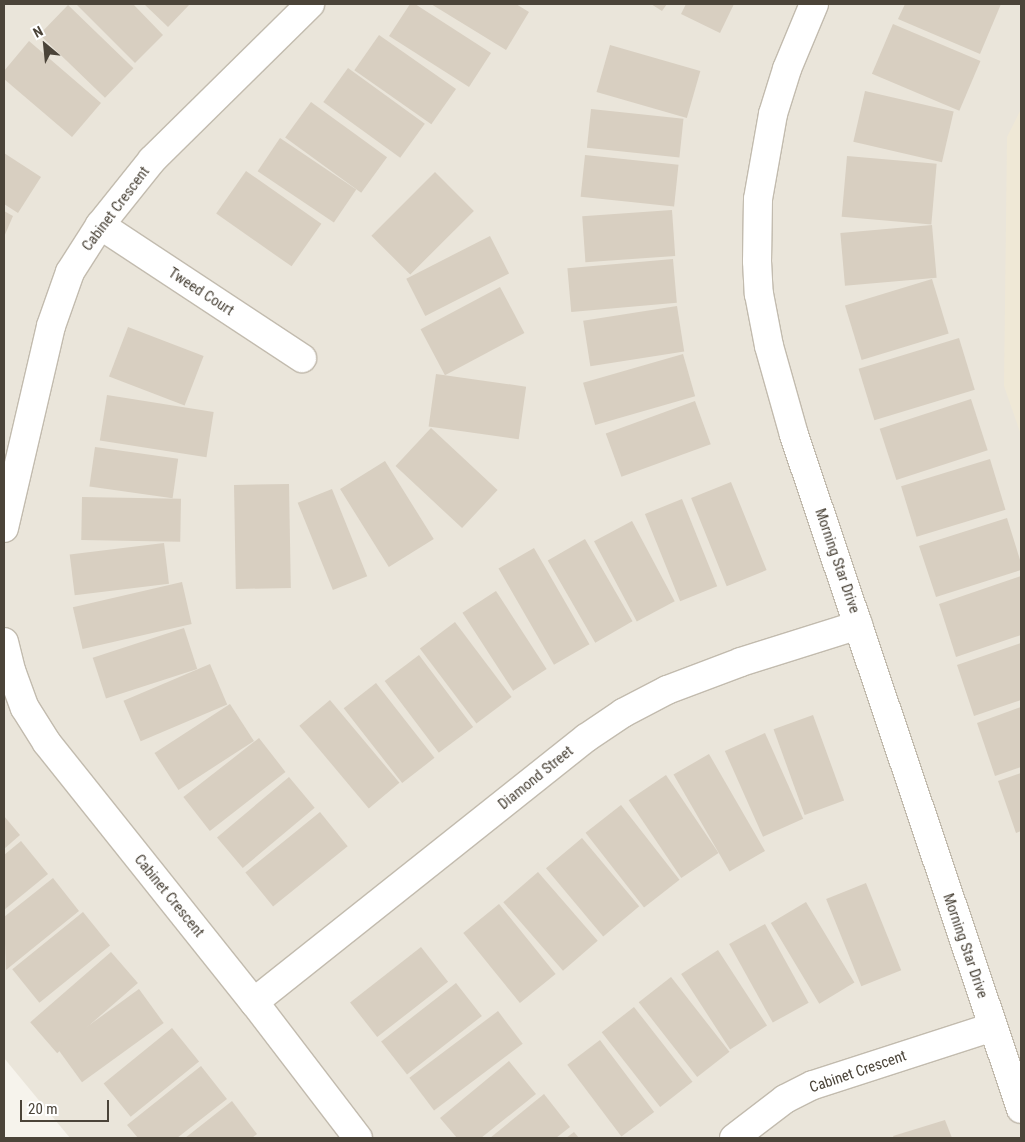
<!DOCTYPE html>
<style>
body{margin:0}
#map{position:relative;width:1025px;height:1142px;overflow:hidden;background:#f6f3ec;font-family:"Roboto Condensed",sans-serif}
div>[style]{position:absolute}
.residential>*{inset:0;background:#eae5da}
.education>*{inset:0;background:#efe8d6}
.building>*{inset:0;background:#d8cfc1;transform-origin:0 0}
.roads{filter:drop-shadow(1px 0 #c2bbae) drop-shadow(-1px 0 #c2bbae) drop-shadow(0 1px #c2bbae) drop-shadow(0 -1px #c2bbae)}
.minor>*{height:28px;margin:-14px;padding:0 14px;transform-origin:14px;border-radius:14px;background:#fff}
span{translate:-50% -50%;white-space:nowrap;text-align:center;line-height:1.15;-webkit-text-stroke:4px #fff;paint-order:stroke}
.street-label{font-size:15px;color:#4b4439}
.frame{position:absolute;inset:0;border:5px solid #4b4439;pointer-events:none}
.north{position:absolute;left:20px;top:20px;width:50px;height:50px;-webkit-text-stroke:4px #fff;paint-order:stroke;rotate:332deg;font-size:14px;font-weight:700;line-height:20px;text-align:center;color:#4b4439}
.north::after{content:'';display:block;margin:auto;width:18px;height:22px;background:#4b4439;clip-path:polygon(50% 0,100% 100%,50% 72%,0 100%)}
.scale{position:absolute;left:20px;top:1100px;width:89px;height:22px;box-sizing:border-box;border:2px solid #4b4439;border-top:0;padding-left:6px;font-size:15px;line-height:18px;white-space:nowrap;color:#4b4439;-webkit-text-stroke:4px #fff;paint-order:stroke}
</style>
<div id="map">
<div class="residential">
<div style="clip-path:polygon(4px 4px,1021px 4px,1021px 1138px,70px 1138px,4px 1058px)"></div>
</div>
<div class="education">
<div style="clip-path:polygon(1021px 109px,1021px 435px,1004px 386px,1007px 137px)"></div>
</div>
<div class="building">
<div style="clip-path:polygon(76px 4px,133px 4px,163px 35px,135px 63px)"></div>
<div style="clip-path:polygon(144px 4px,190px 4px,168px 27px)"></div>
<div style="clip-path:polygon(410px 4px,415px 4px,491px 53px,469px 87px,389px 36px)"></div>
<div style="clip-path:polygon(431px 4px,516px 4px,529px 12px,506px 50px)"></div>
<div style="clip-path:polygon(651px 4px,667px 4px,662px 11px)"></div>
<div style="clip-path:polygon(686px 4px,734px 4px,720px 33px,681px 14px)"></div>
<div style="clip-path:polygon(905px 4px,1001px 4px,980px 54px,898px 19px)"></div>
<div style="left:68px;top:5px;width:91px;height:41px;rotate:44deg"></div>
<div style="left:893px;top:24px;width:95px;height:54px;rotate:23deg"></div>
<div style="left:379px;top:35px;width:94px;height:43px;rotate:35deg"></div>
<div style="clip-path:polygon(29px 41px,101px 103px,72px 137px,4px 79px,4px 71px)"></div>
<div style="left:610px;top:45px;width:94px;height:49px;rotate:16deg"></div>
<div style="left:348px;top:68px;width:95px;height:42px;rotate:36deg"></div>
<div style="left:865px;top:91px;width:91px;height:52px;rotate:13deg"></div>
<div style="left:311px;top:102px;width:94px;height:44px;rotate:36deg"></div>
<div style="left:591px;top:109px;width:93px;height:39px;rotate:6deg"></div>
<div style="left:280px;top:138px;width:92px;height:40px;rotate:34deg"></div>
<div style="clip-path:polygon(4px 153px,41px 177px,18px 213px,4px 204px)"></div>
<div style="left:585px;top:155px;width:94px;height:42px;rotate:6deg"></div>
<div style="left:847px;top:156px;width:90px;height:61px;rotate:5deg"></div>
<div style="left:246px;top:171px;width:92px;height:52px;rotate:35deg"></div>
<div style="left:435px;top:172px;width:55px;height:90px;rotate:45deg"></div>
<div style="left:672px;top:210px;width:46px;height:90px;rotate:86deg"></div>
<div style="clip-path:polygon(4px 211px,13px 216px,4px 237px)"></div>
<div style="left:932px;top:225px;width:53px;height:92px;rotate:85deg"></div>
<div style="left:490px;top:236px;width:42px;height:94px;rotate:63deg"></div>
<div style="left:673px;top:259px;width:44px;height:106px;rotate:85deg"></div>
<div style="left:932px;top:279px;width:57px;height:91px;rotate:73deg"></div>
<div style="left:500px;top:287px;width:52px;height:90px;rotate:62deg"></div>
<div style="left:677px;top:306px;width:46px;height:95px;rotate:81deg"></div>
<div style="left:128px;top:327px;width:81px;height:53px;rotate:21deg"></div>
<div style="left:959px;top:338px;width:54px;height:105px;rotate:73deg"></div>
<div style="left:683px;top:354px;width:44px;height:104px;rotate:74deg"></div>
<div style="left:436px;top:374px;width:91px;height:53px;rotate:8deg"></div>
<div style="left:107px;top:395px;width:108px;height:46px;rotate:9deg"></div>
<div style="left:971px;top:399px;width:54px;height:96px;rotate:72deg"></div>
<div style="left:695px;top:401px;width:46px;height:95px;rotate:70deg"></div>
<div style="left:431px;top:428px;width:91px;height:52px;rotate:43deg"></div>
<div style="left:95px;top:447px;width:84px;height:40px;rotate:8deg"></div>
<div style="left:990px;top:459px;width:53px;height:93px;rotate:73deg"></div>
<div style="left:385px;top:461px;width:92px;height:53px;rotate:58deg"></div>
<div style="left:731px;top:482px;width:95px;height:43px;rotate:68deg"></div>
<div style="left:289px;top:484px;width:104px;height:55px;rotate:89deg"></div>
<div style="left:332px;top:489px;width:94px;height:37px;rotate:68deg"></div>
<div style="left:82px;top:497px;width:99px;height:43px;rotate:1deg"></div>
<div style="left:682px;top:499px;width:94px;height:40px;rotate:68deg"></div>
<div style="clip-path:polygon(1007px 518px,1021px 563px,1021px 570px,936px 597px,919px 546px)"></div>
<div style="left:632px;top:521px;width:91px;height:43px;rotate:62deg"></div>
<div style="left:585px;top:539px;width:95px;height:43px;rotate:60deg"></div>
<div style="left:164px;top:543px;width:41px;height:95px;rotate:83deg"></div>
<div style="left:534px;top:548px;width:111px;height:41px;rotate:60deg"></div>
<div style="clip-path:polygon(1021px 576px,1021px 635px,956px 657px,939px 604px)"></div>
<div style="left:182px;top:582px;width:43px;height:112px;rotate:77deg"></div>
<div style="left:496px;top:591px;width:93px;height:40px;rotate:57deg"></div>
<div style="left:455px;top:622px;width:94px;height:44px;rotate:53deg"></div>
<div style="left:184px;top:628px;width:43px;height:96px;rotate:72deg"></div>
<div style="clip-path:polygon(1021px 643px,1021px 700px,974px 716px,957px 665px)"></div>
<div style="left:419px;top:655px;width:90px;height:43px;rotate:53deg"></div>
<div style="left:210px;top:664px;width:44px;height:94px;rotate:67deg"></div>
<div style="left:376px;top:683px;width:95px;height:41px;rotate:52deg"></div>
<div style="left:330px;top:700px;width:108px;height:40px;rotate:50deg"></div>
<div style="left:230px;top:704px;width:44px;height:90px;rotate:57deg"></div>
<div style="clip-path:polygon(1021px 707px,1021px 767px,995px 776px,977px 723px)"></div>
<div style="left:813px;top:715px;width:91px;height:42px;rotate:70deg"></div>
<div style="left:765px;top:733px;width:94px;height:44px;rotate:66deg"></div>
<div style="left:259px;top:738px;width:43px;height:96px;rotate:52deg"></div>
<div style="left:709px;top:754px;width:112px;height:41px;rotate:60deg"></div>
<div style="clip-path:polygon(1021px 773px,1021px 831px,1016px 833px,998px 781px)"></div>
<div style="left:666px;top:775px;width:94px;height:45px;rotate:56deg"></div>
<div style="left:289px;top:777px;width:40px;height:94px;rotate:50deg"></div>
<div style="left:621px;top:805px;width:95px;height:45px;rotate:52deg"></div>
<div style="left:320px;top:812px;width:44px;height:96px;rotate:51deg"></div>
<div style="clip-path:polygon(4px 816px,20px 835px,4px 849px)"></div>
<div style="left:582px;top:838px;width:89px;height:47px;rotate:50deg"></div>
<div style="clip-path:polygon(21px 841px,48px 874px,4px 910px,4px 855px)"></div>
<div style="left:538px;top:872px;width:91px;height:46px;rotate:49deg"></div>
<div style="clip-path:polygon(53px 878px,79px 911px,6px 970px,4px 917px)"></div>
<div style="left:866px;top:883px;width:94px;height:43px;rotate:68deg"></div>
<div style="left:806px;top:902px;width:94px;height:41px;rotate:59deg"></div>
<div style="left:499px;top:904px;width:90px;height:46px;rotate:51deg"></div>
<div style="left:83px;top:912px;width:43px;height:91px;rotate:51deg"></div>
<div style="left:765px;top:924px;width:90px;height:41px;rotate:61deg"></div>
<div style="left:421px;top:947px;width:44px;height:90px;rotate:52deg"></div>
<div style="left:718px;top:950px;width:90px;height:44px;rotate:57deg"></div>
<div style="left:111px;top:952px;width:41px;height:107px;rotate:49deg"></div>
<div style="left:671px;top:977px;width:95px;height:41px;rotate:52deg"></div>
<div style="left:456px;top:983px;width:42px;height:95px;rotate:52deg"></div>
<div style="left:139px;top:989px;width:42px;height:101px;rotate:54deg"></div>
<div style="left:634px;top:1007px;width:95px;height:41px;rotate:52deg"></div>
<div style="left:498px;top:1011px;width:41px;height:111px;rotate:53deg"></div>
<div style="left:172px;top:1028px;width:43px;height:88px;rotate:51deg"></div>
<div style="left:600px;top:1040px;width:90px;height:41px;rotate:53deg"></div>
<div style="clip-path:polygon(509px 1061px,536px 1094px,481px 1138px,457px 1138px,440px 1118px)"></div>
<div style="clip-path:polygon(201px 1066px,227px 1099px,177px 1138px,138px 1138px,127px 1125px)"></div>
<div style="clip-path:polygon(544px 1094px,570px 1127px,556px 1138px,490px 1138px)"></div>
<div style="clip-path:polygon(232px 1101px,257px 1134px,252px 1138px,185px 1138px)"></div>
<div style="clip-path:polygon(945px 1120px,952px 1138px,894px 1138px,893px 1136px)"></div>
<div style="clip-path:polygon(574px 1132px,579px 1138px,566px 1138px)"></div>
</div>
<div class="roads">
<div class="minor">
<div style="left:814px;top:4px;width:70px;rotate:112.6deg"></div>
<div style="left:787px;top:69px;width:47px;rotate:107.3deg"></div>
<div style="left:773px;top:114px;width:86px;rotate:100deg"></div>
<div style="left:758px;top:199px;width:62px;rotate:90.9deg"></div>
<div style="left:757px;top:261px;width:33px;rotate:87deg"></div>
<div style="left:759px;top:294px;width:53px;rotate:79.1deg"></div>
<div style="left:769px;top:346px;width:92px;rotate:74.3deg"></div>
<div style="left:794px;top:435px;width:711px;rotate:71.39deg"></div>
<div style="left:100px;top:225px;width:242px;rotate:33.4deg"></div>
<div style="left:4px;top:528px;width:207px;rotate:-76.9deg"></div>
<div style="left:51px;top:326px;width:57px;rotate:-70.6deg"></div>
<div style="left:70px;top:272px;width:56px;rotate:-57.4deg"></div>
<div style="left:100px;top:225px;width:83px;rotate:-51.3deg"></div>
<div style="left:152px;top:160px;width:222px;rotate:-44.6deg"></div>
<div style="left:4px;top:642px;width:32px;rotate:76deg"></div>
<div style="left:12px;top:673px;width:37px;rotate:70deg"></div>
<div style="left:25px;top:708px;width:41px;rotate:57.8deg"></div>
<div style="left:47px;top:743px;width:332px;rotate:51.4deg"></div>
<div style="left:254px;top:1002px;width:171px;rotate:52.6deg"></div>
<div style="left:254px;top:1002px;width:424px;rotate:-38.5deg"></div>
<div style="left:586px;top:738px;width:45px;rotate:-34deg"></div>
<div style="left:623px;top:713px;width:50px;rotate:-27.6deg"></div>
<div style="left:667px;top:690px;width:79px;rotate:-20.7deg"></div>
<div style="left:741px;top:662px;width:123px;rotate:-17.5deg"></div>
<div style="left:734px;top:1138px;width:64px;rotate:-37.4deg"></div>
<div style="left:785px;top:1099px;width:31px;rotate:-27deg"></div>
<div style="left:813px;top:1085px;width:189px;rotate:-17.9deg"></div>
</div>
</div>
<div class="street-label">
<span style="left:116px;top:209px;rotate:-53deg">Cabinet Crescent</span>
<span style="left:201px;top:292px;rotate:33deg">Tweed Court</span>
<span style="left:837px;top:561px;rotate:71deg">Morning Star Drive</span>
<span style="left:536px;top:778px;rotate:-39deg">Diamond Street</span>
<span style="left:169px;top:896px;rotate:51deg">Cabinet Crescent</span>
<span style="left:965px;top:946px;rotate:71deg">Morning Star Drive</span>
<span style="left:858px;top:1072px;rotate:-19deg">Cabinet Crescent</span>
</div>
<div class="frame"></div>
<div class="north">N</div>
<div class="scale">20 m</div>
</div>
